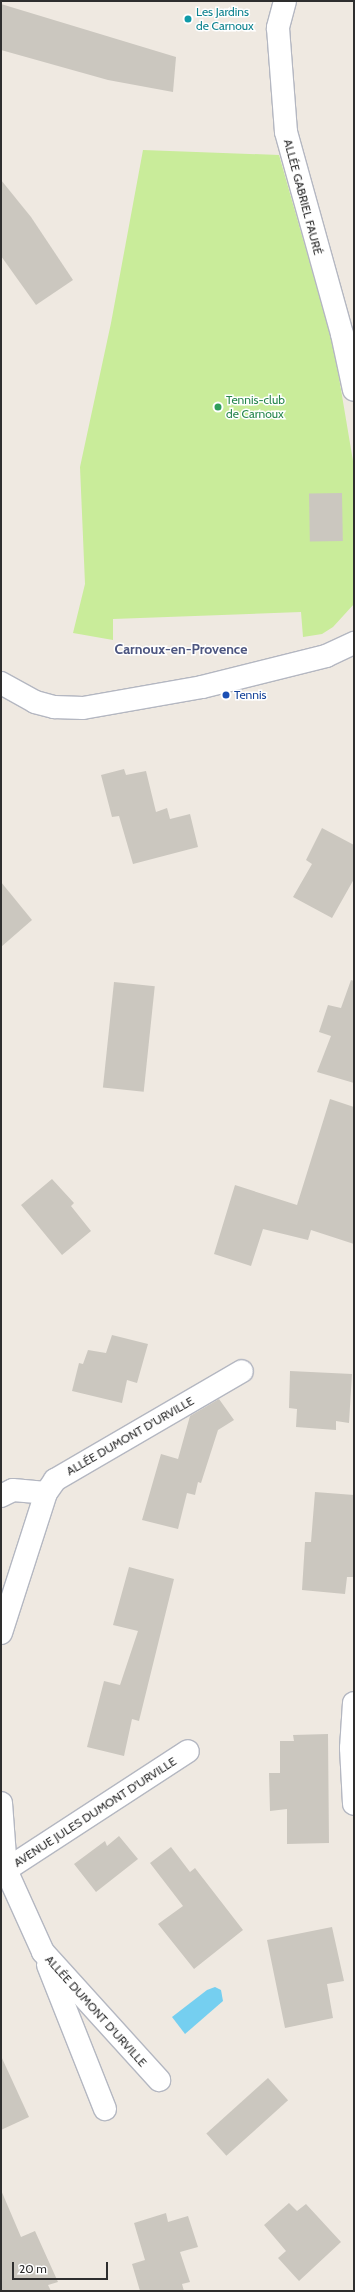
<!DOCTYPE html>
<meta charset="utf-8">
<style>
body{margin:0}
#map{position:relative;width:355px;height:2292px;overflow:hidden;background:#efe9e1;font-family:Cabin,sans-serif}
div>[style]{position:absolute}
.pitch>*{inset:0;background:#c9ec9a}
.water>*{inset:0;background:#75cff0}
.building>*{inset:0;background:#cbc7bf;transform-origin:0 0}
.roads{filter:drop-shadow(1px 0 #b4b7c1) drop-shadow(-1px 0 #b4b7c1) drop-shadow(0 1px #b4b7c1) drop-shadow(0 -1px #b4b7c1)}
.street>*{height:22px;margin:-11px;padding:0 11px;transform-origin:11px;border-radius:11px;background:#fff}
.dots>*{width:11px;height:11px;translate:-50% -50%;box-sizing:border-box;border:2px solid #fff;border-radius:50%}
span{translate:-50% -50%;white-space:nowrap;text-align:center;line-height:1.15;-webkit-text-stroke:3px #fff;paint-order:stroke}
.culture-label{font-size:12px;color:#0d838f}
.left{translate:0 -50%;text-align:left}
.street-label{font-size:12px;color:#2e2e2e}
.leisure-label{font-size:12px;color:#27864d}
.transit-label{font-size:12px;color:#164399}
.quarter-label{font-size:14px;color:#4d5680;font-weight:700}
.frame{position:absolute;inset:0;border:2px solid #2e2e2e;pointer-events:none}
.scale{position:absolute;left:12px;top:2262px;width:96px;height:18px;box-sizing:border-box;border:2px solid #2e2e2e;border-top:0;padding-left:5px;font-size:12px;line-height:14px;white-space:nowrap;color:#2e2e2e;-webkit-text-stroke:3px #fff;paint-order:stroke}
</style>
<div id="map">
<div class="pitch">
<div style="clip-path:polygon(143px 150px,279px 155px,334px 348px,354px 467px,354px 604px,333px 627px,322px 634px,303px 637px,301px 612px,113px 619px,113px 640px,73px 633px,85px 584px,80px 467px,111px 323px)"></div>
</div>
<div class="water">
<div style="clip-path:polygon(215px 1987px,221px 1990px,223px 2001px,185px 2034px,172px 2017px,207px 1990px)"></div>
</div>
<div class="building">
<div style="clip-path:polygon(1px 4px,176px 57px,173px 92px,108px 80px,1px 50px)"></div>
<div style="clip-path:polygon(1px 180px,31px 217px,73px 280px,36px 305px,1px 256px)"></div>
<div style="left:342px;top:493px;width:48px;height:33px;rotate:89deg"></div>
<div style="clip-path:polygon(124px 769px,126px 775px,146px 771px,156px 812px,167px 808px,170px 819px,190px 814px,198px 847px,133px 864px,119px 816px,112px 817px,101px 775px)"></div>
<div style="clip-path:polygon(322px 828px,354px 845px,354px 879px,332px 918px,293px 897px,312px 864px,306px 860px)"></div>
<div style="clip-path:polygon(1px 882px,32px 920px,1px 947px)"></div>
<div style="clip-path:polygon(351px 980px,354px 981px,354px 1083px,317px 1072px,331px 1036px,319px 1032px,328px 1005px,341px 1008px)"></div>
<div style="left:114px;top:982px;width:41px;height:106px;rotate:6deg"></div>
<div style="clip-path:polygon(330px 1099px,354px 1107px,354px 1244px,311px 1230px,308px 1240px,263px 1229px,251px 1266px,214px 1254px,235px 1185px,297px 1205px)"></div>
<div style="clip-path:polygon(52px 1179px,74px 1203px,71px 1206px,91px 1231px,62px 1255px,21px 1205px)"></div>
<div style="clip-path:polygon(112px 1335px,148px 1344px,137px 1383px,127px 1380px,122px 1403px,72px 1391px,79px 1363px,83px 1364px,88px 1350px,106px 1353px)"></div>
<div style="clip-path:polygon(290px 1371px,352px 1374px,349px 1423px,336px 1421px,336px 1430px,296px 1427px,297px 1409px,289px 1408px)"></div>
<div style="clip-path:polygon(219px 1399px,234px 1420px,218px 1430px,201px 1483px,198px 1482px,195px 1495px,187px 1493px,178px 1529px,142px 1520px,161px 1454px,178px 1459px,190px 1416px)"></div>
<div style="clip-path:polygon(315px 1492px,354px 1495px,354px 1577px,347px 1577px,345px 1594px,302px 1590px,305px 1542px,311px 1542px)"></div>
<div style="clip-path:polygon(129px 1567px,174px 1579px,139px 1721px,132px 1719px,124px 1756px,87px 1747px,104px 1681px,120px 1685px,138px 1631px,113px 1625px)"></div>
<div style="clip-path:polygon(328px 1734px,329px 1843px,287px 1844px,287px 1809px,270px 1811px,269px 1773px,280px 1773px,280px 1741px,294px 1741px,293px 1735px)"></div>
<div style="clip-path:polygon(119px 1836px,138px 1859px,96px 1892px,74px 1864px,105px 1841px,107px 1846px)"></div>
<div style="clip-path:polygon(171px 1847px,190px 1872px,195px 1868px,243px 1930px,194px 1969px,158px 1924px,183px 1906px,150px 1863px)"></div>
<div style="clip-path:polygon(332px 1927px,344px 1981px,327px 1984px,333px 2018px,285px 2028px,267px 1940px)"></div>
<div style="clip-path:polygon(1px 2056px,29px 2117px,1px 2130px)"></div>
<div style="left:268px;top:2078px;width:30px;height:83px;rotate:48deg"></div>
<div style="clip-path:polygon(1px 2190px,21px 2237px,35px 2231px,58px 2282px,48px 2285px,51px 2291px,1px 2291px)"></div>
<div style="clip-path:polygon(289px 2203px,297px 2211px,306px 2204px,341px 2242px,299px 2281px,278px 2258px,286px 2251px,264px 2225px)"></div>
<div style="clip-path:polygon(166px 2213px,168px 2222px,188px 2216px,198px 2247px,180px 2252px,190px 2282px,182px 2284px,184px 2291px,140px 2291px,132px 2264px,145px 2260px,134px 2223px)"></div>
</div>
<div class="roads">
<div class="street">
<div style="left:285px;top:1px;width:28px;rotate:105deg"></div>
<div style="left:278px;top:28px;width:104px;rotate:85.6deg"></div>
<div style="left:286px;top:132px;width:210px;rotate:74.5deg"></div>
<div style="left:342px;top:334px;width:57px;rotate:77.9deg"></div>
<div style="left:1px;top:683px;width:39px;rotate:29deg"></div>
<div style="left:35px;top:702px;width:20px;rotate:15deg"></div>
<div style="left:54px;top:707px;width:29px;rotate:2deg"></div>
<div style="left:83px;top:708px;width:121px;rotate:-10deg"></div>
<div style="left:202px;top:687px;width:128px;rotate:-14deg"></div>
<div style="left:326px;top:656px;width:31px;rotate:-25deg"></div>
<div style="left:1px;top:1496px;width:13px;rotate:-27deg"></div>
<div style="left:13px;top:1490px;width:33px;rotate:5deg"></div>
<div style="left:1px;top:1633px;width:147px;rotate:-72.2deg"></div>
<div style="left:46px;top:1493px;width:16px;rotate:-55deg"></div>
<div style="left:55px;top:1480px;width:216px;rotate:-30.2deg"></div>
<div style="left:354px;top:1703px;width:45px;rotate:93.8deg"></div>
<div style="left:351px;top:1748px;width:56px;rotate:86.9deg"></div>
<div style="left:1px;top:1803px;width:67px;rotate:85.7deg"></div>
<div style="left:6px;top:1870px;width:90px;rotate:65.7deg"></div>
<div style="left:43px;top:1952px;width:173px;rotate:47.8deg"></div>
<div style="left:1px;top:1873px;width:223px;rotate:-33.1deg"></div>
<div style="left:48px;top:1965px;width:155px;rotate:68.4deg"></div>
</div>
</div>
<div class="dots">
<div style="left:188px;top:19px;background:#0f9aa8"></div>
<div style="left:218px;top:407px;background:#2e9e5b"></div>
<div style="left:226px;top:695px;background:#1a4fb4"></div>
</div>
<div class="culture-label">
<span class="left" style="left:196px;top:19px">Les Jardins<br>de Carnoux</span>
</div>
<div class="street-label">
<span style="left:303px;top:197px;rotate:75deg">ALLÉE GABRIEL FAURÉ</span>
<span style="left:130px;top:1436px;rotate:-30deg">ALLÉE DUMONT D'URVILLE</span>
<span style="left:95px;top:1812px;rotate:-33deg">AVENUE JULES DUMONT D'URVILLE</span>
<span style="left:96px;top:2011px;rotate:48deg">ALLÉE DUMONT D'URVILLE</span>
</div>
<div class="leisure-label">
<span class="left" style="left:226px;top:407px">Tennis-club<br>de Carnoux</span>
</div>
<div class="transit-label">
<span class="left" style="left:234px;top:695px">Tennis</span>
</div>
<div class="quarter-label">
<span style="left:181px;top:649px">Carnoux-en-Provence</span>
</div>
<div class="frame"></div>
<div class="scale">20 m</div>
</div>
